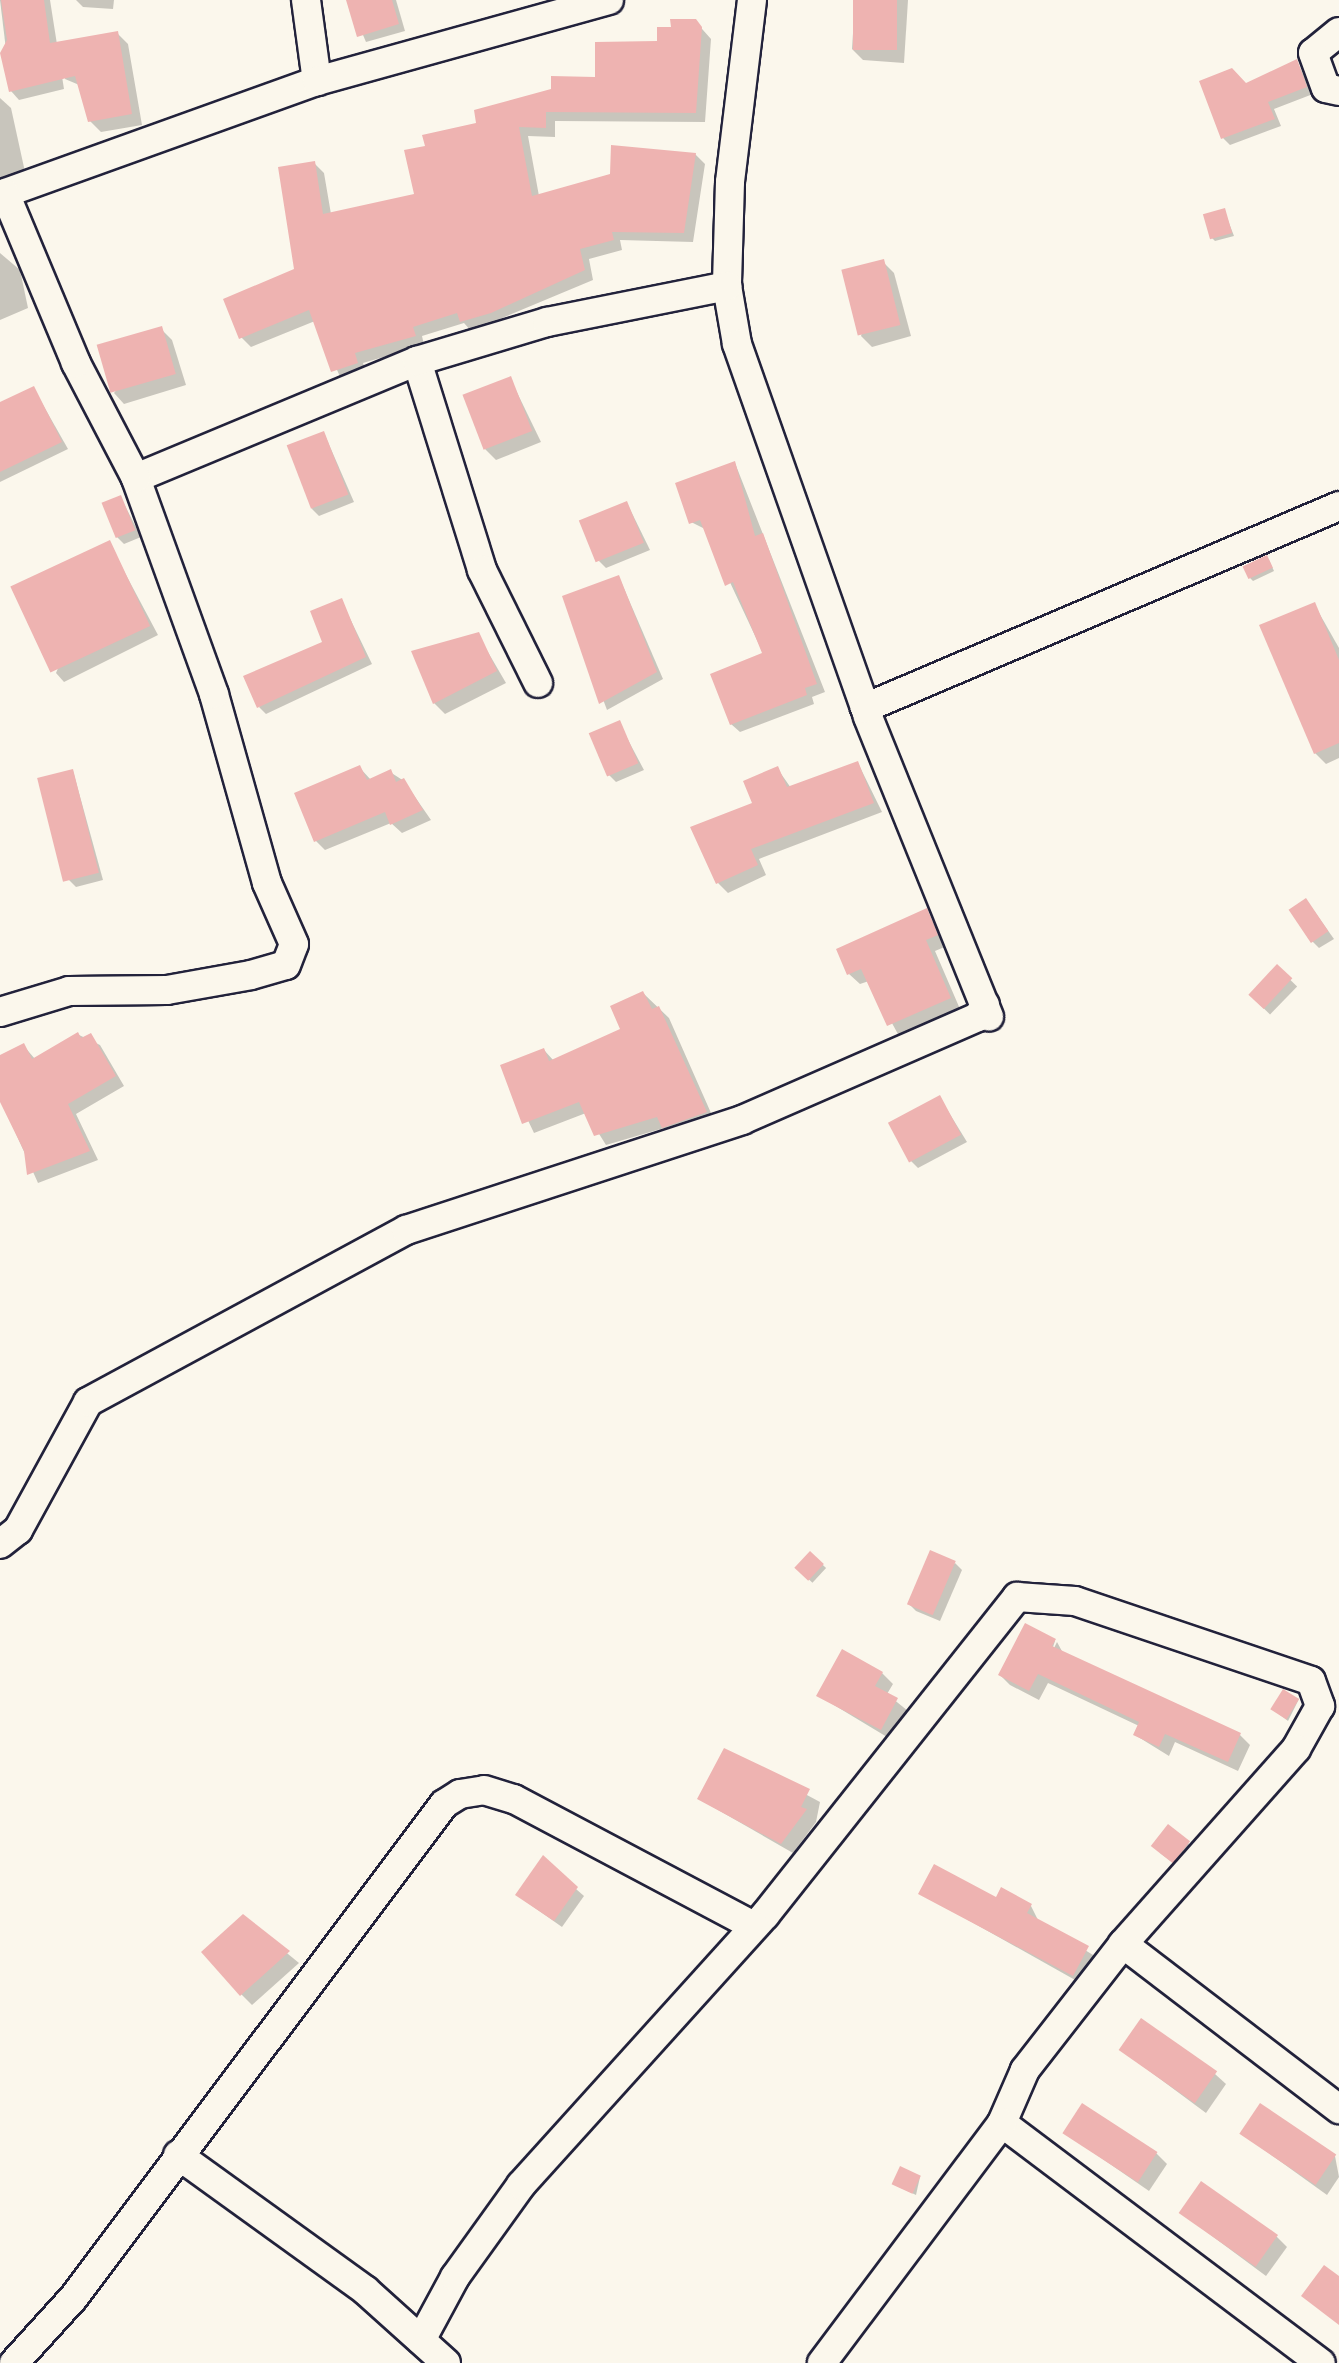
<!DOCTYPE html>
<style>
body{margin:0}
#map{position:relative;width:1339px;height:2363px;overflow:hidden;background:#fbf7ec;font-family:Mynerve,sans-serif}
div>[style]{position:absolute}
.shadow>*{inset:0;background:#0003;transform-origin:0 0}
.building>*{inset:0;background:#eeb3b1;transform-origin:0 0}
.roads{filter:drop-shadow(2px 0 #22223b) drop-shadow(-2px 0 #22223b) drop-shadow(0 2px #22223b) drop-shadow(0 -2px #22223b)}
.minor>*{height:28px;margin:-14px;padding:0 14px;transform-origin:14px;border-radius:14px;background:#fbf7ec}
span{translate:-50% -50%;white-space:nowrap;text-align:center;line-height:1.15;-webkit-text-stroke:6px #fbf7ec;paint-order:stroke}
</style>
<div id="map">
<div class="shadow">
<div style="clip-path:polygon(0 0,50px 0,64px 89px,19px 100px,11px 91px)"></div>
<div style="clip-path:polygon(76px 0,114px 0,113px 9px,83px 7px)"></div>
<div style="clip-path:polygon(348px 0,396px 0,405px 31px,366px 42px)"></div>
<div style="clip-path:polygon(855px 0,908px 0,904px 63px,863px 60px,852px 49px)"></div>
<div style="clip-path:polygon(695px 21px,711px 39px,705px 122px,555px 121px,555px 137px,528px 136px,539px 196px,695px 154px,705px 164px,693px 242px,620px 240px,622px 250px,589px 259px,593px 280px,471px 331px,464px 323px,422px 336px,424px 345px,363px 363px,366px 372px,342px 381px,315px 321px,251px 347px,241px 337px,297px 271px,314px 163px,324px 173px,331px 214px,416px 195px,427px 147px,597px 79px)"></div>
<div style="clip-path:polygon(117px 33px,128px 44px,142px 125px,101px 132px,90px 121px,84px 87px,65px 79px,68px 42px)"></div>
<div style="clip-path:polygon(1297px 62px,1313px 94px,1274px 109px,1281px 126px,1230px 145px,1223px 138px,1246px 85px)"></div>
<div style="clip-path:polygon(0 98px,11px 108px,27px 181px,0 191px)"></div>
<div style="clip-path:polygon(1224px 210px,1234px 236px,1215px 241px,1212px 238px)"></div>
<div style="clip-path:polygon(0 253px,20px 270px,28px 308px,0 320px)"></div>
<div style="clip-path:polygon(883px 262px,894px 273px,911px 336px,872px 347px,861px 336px)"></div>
<div style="clip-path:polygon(161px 329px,172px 340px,186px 385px,124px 404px,114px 393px)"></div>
<div style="clip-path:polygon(510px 378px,541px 442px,496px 460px,485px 449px)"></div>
<div style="clip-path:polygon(34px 389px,68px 449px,0 482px,0 404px)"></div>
<div style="clip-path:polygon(324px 433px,354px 502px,319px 516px,312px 509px)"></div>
<div style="clip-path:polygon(735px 463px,825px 692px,812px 697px,814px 704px,740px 732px,731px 724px,764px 655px,705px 529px,691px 522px)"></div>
<div style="clip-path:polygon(121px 498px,141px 537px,124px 544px,117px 537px)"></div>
<div style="clip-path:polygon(627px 503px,650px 550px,606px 568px,599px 561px)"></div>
<div style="clip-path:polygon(109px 543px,158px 635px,64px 682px,56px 673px)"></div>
<div style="clip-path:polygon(1269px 560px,1274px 571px,1253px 581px,1250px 578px)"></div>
<div style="clip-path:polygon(619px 577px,663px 679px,607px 710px,565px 597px)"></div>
<div style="clip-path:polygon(341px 600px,372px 664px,266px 714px,259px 707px,325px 643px)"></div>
<div style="clip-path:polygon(1314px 604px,1339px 648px,1339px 758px,1326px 764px,1315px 753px)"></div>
<div style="clip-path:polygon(478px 635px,506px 683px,445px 714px,434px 703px)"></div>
<div style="clip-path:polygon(619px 723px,644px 770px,616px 782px,609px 775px)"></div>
<div style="clip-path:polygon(858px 763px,882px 812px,759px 859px,766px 875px,728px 893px,718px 883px,777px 768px,791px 788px)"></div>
<div style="clip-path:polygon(360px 768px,371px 780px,390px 772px,404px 781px,431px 820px,402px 833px,391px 823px,325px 850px,315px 840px)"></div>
<div style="clip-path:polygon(73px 771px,103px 880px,76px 887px,69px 880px)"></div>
<div style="clip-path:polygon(1312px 908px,1334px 939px,1319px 948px,1312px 941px)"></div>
<div style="clip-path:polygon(926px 911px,947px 946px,935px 951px,960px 1009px,899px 1036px,869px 981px,860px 984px,849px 974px)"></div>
<div style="left:1277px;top:967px;width:28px;height:39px;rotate:44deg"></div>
<div style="clip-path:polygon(643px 993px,669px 1018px,715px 1122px,674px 1137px,664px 1128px,606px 1145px,586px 1113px,534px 1133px,502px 1066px,544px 1050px,554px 1061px,623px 1030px)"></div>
<div style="clip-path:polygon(77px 1034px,100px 1045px,124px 1086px,76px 1114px,98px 1160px,38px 1183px,0 1098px,0 1057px,23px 1045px,35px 1059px)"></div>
<div style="clip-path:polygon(940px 1098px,967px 1142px,918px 1168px,911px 1161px)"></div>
<div style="left:810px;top:1553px;width:22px;height:20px;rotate:43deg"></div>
<div style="clip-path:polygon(955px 1563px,962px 1570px,940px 1621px,916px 1611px,909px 1604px)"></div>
<div style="clip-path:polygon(1026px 1625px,1055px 1641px,1050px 1656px,1057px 1642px,1063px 1653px,1240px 1735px,1250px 1745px,1238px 1771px,1175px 1742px,1169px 1756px,1135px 1735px,1139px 1726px,1048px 1683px,1039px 1700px,1010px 1685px,1000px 1675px)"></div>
<div style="clip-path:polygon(882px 1673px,893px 1684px,887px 1694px,908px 1711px,892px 1740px,819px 1696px)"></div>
<div style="clip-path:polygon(1283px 1692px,1299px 1699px,1288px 1721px,1275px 1711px)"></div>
<div style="clip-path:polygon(725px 1751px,820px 1802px,816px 1822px,793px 1853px,699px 1799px)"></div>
<div style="clip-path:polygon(1188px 1843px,1195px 1850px,1180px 1868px,1160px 1853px)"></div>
<div style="clip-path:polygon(576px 1889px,584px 1896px,562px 1927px,525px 1901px)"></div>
<div style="clip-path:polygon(920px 1893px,1031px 1906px,1039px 1922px,1098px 1958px,1084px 1985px)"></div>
<div style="clip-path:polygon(243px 1917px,299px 1963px,252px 2005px,241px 1994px)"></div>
<div style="clip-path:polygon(1121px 2050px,1215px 2074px,1226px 2084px,1206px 2113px)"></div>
<div style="clip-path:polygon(1065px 2133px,1156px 2153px,1167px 2164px,1149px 2191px)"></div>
<div style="clip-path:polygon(1242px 2134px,1335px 2156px,1339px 2177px,1327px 2195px)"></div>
<div style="clip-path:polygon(920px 2177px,916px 2195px,897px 2186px)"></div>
<div style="clip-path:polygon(1181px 2213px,1277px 2237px,1287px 2247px,1266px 2276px)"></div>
</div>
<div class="building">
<div style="clip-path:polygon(1px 0,44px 0,50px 43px,118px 31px,132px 114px,88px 122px,75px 76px,9px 92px,0 53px,7px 40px)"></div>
<div style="clip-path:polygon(346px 0,392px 0,399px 24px,357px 37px)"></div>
<div style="left:853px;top:0;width:44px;height:50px"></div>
<div style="clip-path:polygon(670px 19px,696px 19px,702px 27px,696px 113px,546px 112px,546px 128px,519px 127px,532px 196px,610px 174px,611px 145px,696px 153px,684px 233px,612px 232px,614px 240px,580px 249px,585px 270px,491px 313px,460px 322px,457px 313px,413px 327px,416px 336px,355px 353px,358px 363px,331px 372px,309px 310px,239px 339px,223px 299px,294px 269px,278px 167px,315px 161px,323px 214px,414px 194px,404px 150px,425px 146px,422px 135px,476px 123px,474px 110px,551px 89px,551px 76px,595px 77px,595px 42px,657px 41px,657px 27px,671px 27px)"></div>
<div style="clip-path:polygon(1297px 59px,1307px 87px,1268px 102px,1275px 119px,1221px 139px,1199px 81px,1232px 68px,1246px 83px)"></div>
<div style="left:1225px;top:208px;width:26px;height:23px;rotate:74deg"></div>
<div style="left:884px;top:259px;width:68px;height:44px;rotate:76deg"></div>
<div style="left:162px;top:326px;width:50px;height:68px;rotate:74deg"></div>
<div style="left:511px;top:376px;width:59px;height:52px;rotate:69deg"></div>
<div style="clip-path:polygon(34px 386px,62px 442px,0 472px,0 402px)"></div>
<div style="left:324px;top:431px;width:68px;height:40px;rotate:69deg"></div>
<div style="clip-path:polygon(735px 461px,755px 536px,763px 533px,817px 684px,805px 688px,807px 695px,730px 725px,710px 674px,762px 653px,733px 582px,725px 586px,700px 520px,689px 524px,675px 483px)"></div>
<div style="left:121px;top:495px;width:38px;height:21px;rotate:68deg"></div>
<div style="left:627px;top:501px;width:45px;height:52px;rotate:68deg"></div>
<div style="left:110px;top:540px;width:95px;height:110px;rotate:65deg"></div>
<div style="left:1267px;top:555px;width:14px;height:27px;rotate:65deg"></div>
<div style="clip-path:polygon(619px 575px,657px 672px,599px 704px,562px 596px)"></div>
<div style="clip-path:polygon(342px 598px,366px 657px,257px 708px,243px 676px,322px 642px,310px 611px)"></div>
<div style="clip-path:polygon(1315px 602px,1339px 660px,1339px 743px,1314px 754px,1259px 625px)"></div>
<div style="clip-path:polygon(479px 632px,497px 671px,433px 704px,411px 651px)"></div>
<div style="left:620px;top:720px;width:47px;height:34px;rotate:67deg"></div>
<div style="clip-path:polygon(858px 761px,874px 803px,751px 849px,758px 865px,716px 884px,690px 827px,752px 803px,743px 781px,778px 766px,787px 787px)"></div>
<div style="clip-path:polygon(360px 765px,367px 780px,391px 769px,396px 782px,404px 778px,423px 810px,390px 825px,385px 812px,314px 842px,294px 793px)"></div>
<div style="left:73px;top:769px;width:107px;height:37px;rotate:76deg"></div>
<div style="left:1306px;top:898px;width:40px;height:21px;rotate:56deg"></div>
<div style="clip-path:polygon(927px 908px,938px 935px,926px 940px,951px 998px,887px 1026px,861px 969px,847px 975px,836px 949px)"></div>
<div style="left:1277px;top:964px;width:21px;height:42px;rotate:43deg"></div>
<div style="clip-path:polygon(643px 991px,652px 1009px,659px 1006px,707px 1112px,662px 1128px,657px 1117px,594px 1136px,579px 1102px,522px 1124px,500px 1065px,544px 1048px,549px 1061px,620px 1029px,610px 1006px)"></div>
<div style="clip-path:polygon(78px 1032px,81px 1038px,91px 1033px,116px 1076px,68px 1104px,90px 1151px,27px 1175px,24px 1151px,0 1102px,0 1055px,24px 1043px,32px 1059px)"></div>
<div style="left:940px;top:1095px;width:45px;height:59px;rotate:62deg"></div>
<div style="left:930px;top:1550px;width:28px;height:59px;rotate:23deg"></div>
<div style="left:810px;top:1551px;width:19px;height:23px;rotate:43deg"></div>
<div style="clip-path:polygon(1025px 1623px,1056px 1639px,1052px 1646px,1241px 1733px,1228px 1762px,1165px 1734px,1159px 1747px,1133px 1735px,1139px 1722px,1038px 1674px,1029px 1691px,998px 1675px)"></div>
<div style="clip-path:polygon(842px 1649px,883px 1672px,875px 1686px,898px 1698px,881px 1730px,816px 1696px)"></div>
<div style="left:1283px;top:1689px;width:19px;height:24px;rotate:32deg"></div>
<div style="clip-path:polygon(724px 1748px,810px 1789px,801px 1807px,807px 1809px,781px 1844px,697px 1799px)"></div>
<div style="left:1168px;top:1824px;width:28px;height:28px;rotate:38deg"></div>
<div style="clip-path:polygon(543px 1855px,578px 1887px,554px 1921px,515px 1895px)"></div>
<div style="clip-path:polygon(934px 1864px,996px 1897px,1001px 1887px,1032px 1904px,1027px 1913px,1089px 1946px,1073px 1976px,918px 1894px)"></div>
<div style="clip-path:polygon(243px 1914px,290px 1951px,240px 1996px,201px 1952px)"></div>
<div style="left:1141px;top:2018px;width:93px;height:39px;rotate:35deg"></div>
<div style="left:1082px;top:2103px;width:90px;height:36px;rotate:33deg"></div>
<div style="left:1260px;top:2103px;width:92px;height:37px;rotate:34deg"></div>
<div style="left:900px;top:2166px;width:23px;height:20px;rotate:25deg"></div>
<div style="left:1201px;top:2181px;width:94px;height:39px;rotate:35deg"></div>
<div style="clip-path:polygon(1324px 2265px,1339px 2276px,1339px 2325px,1301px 2296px)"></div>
</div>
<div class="roads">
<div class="minor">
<div style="left:306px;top:0;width:82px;rotate:82.3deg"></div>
<div style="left:752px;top:0;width:183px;rotate:96.9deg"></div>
<div style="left:730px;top:182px;width:104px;rotate:91.7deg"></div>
<div style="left:727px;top:286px;width:59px;rotate:80.2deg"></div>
<div style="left:737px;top:344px;width:395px;rotate:70.6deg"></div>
<div style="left:868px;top:717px;width:323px;rotate:68deg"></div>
<div style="left:1339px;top:32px;width:33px;rotate:141deg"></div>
<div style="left:1313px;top:53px;width:37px;rotate:70deg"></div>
<div style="left:1326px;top:88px;width:13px;rotate:13deg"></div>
<div style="left:0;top:195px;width:337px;rotate:-19.8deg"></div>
<div style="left:317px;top:81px;width:303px;rotate:-15.5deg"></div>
<div style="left:417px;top:361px;width:219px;rotate:72.7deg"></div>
<div style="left:482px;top:570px;width:126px;rotate:63.6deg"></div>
<div style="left:136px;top:478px;width:304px;rotate:-22.6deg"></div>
<div style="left:417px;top:361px;width:136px;rotate:-16.7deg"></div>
<div style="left:547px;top:322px;width:184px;rotate:-11.3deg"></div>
<div style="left:865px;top:708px;width:515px;rotate:-23.08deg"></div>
<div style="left:0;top:1012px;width:72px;rotate:-16.9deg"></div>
<div style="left:69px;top:991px;width:98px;rotate:-0.6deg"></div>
<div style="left:167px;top:990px;width:85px;rotate:-10.1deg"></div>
<div style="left:251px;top:975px;width:36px;rotate:-16deg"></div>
<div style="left:286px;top:965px;width:22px;rotate:-69deg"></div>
<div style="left:294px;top:944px;width:67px;rotate:-113.9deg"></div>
<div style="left:267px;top:883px;width:196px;rotate:-105.7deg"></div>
<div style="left:214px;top:694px;width:230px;rotate:-109.9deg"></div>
<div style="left:136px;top:478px;width:130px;rotate:-117.6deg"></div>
<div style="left:76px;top:363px;width:184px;rotate:-112.7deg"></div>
<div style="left:0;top:1544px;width:23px;rotate:-38deg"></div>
<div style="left:18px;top:1530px;width:146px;rotate:-61.3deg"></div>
<div style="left:88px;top:1402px;width:362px;rotate:-28.4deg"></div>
<div style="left:406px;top:1230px;width:354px;rotate:-18.1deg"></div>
<div style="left:742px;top:1120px;width:257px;rotate:-23.6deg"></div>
<div style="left:978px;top:1017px;width:14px;rotate:-60deg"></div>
<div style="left:1123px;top:1944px;width:272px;rotate:37.4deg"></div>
<div style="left:1002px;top:2123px;width:399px;rotate:37deg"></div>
<div style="left:178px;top:2155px;width:231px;rotate:35.8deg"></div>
<div style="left:365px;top:2290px;width:109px;rotate:42deg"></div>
<div style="left:421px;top:2340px;width:72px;rotate:-61.6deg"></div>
<div style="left:455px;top:2277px;width:113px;rotate:-54.3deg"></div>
<div style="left:521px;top:2185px;width:364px;rotate:-47.9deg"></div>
<div style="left:765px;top:1915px;width:406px;rotate:-51.6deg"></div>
<div style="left:1017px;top:1597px;width:58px;rotate:3.9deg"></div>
<div style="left:1075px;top:1601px;width:249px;rotate:18.7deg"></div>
<div style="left:1311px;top:1681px;width:27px;rotate:70deg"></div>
<div style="left:1320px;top:1706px;width:49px;rotate:119.2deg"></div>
<div style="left:1296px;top:1749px;width:261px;rotate:131.6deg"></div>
<div style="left:1123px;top:1944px;width:160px;rotate:127.9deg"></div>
<div style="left:1025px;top:2070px;width:58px;rotate:113.5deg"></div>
<div style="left:1002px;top:2123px;width:300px;rotate:126.9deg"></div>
<div style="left:14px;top:2363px;width:89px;rotate:-47.7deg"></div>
<div style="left:74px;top:2297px;width:616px;rotate:-53.11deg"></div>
<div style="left:444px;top:1804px;width:19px;rotate:-32deg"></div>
<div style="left:460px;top:1794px;width:24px;rotate:-9deg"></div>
<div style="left:484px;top:1790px;width:31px;rotate:17deg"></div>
<div style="left:514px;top:1799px;width:272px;rotate:27.9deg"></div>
</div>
</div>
</div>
